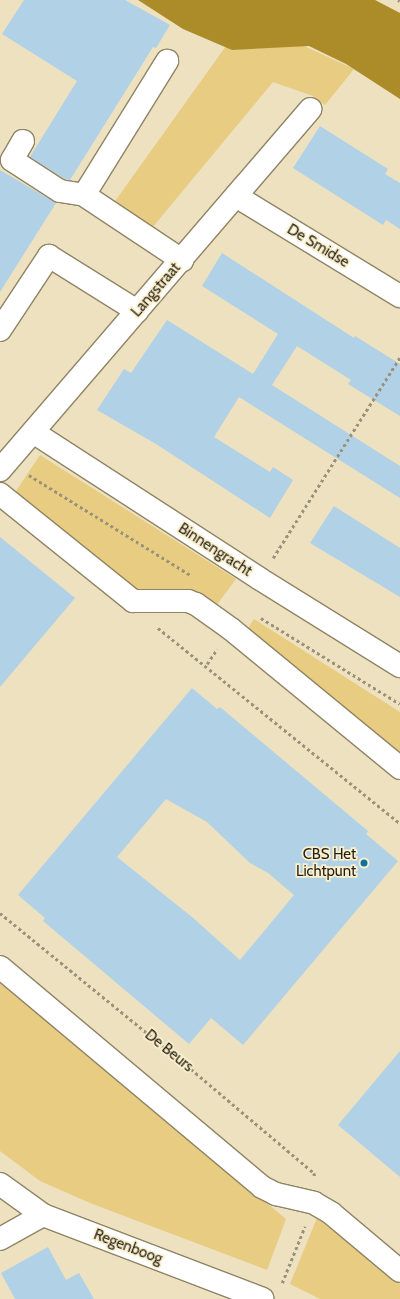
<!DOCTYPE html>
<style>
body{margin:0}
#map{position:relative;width:400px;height:1299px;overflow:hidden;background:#ede1c0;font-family:Cabin,sans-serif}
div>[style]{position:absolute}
.green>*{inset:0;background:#e7cc82}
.water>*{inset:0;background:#ac8c29}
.building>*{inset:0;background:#b0d1e6}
.path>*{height:2.5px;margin-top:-1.25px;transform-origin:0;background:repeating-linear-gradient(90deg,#9b927a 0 3px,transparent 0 6px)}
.roads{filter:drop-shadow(1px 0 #8f8465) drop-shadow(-1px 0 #8f8465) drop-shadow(0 1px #8f8465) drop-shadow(0 -1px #8f8465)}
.minor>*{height:22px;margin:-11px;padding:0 11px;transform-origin:11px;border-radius:11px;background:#fff}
.dots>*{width:11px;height:11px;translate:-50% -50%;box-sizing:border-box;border:2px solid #fbefcd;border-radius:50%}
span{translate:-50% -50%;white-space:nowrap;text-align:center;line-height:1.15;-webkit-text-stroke:3.5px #fbefcd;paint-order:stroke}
.street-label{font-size:15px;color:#231f12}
.poi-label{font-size:15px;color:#231f12}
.right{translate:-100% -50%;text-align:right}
</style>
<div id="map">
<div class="green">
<div style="clip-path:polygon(302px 45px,354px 69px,325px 105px,313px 96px,273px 82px,152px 228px,113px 204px,226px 46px,232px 50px)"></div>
<div style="clip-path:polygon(40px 455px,236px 579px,216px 606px,136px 596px,12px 497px)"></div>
<div style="clip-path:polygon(254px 619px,400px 712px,400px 757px,245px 633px)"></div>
<div style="clip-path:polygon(0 982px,286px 1219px,267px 1270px,90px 1203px,40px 1181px,0 1151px)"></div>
<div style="clip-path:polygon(317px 1218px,400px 1284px,400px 1299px,320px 1299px,290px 1284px)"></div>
</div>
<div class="water">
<div style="clip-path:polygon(138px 0,375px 0,400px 13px,400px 99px,346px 64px,309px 46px,232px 50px,183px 29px)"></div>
</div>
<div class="building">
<div style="clip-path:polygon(24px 0,125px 0,170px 25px,156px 48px,153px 47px,70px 180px,65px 179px,30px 157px,77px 81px,2px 34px)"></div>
<div style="clip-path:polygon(320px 126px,388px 169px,385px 174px,400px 183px,400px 229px,386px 220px,383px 225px,293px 168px)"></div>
<div style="clip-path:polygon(0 170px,56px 203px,0 292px)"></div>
<div style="clip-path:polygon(222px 253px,354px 338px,355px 336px,400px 364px,400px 416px,348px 384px,351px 380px,297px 346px,272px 385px,400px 466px,400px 498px,239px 397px,214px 437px,270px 472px,273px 467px,293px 480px,270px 518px,156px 444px,97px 410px,124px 369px,131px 373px,167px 320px,253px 374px,278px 334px,202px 286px)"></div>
<div style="clip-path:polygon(334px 506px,400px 548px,400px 597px,310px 543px)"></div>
<div style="clip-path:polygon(0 537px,75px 598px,0 687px)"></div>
<div style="clip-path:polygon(evenodd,192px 688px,217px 709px,220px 707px,368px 831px,366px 834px,398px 861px,243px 1045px,211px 1018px,189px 1044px,43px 921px,45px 918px,18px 895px,192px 688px,166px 799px,207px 822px,250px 863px,268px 873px,294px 895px,240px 960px,192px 917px,117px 857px,166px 799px)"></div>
<div style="clip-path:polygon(400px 1051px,400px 1177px,338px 1125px)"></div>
<div style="clip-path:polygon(48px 1247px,66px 1280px,79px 1273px,94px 1299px,15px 1299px,1px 1273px)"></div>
</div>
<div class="path">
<div style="left:398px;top:0;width:2px;rotate:27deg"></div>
<div style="left:29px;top:475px;width:190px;rotate:31.8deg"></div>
<div style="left:273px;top:558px;width:238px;rotate:-57.7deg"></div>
<div style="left:261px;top:618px;width:163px;rotate:31.7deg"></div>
<div style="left:158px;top:628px;width:311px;rotate:38.9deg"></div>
<div style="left:207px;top:664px;width:18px;rotate:-56deg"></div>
<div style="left:0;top:913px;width:247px;rotate:39.2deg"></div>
<div style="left:191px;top:1069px;width:161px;rotate:40.2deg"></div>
<div style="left:314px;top:1173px;width:4px;rotate:76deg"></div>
<div style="left:282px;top:1283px;width:61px;rotate:-68deg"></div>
</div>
<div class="roads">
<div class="minor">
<div style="left:23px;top:141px;width:22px;rotate:120deg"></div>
<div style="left:12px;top:160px;width:57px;rotate:32.9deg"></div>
<div style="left:60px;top:191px;width:24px;rotate:9deg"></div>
<div style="left:84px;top:195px;width:118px;rotate:33.6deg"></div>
<div style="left:84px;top:195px;width:158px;rotate:-58.2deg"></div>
<div style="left:236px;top:196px;width:192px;rotate:31.4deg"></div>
<div style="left:0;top:330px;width:89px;rotate:-56.5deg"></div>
<div style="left:49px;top:256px;width:104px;rotate:32deg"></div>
<div style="left:33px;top:432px;width:270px;rotate:32.9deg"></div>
<div style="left:260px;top:579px;width:165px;rotate:31.9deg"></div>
<div style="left:0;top:470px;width:476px;rotate:-49.3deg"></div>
<div style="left:0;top:494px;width:171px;rotate:38.8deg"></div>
<div style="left:133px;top:601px;width:55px"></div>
<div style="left:188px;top:601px;width:9px;rotate:21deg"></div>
<div style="left:196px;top:604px;width:43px;rotate:35.5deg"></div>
<div style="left:231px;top:629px;width:219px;rotate:39.4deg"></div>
<div style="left:0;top:967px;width:342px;rotate:40deg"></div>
<div style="left:262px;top:1187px;width:16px;rotate:27deg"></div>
<div style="left:276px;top:1194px;width:39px;rotate:13deg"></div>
<div style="left:314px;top:1203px;width:20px;rotate:30deg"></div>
<div style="left:331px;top:1213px;width:90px;rotate:40deg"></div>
<div style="left:0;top:1184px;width:53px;rotate:35.8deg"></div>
<div style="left:43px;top:1215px;width:235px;rotate:20.9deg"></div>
<div style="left:0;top:1239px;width:49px;rotate:-29.2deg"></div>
</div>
</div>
<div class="dots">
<div style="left:364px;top:863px;background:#0d709d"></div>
</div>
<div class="street-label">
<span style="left:318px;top:246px;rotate:31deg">De Smidse</span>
<span style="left:156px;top:290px;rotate:-49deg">Langstraat</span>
<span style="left:215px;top:550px;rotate:33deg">Binnengracht</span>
<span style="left:169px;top:1051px;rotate:39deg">De Beurs</span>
<span style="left:128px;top:1247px;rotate:21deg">Regenboog</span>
</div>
<div class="poi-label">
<span class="right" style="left:356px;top:863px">CBS Het<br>Lichtpunt</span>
</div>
</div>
